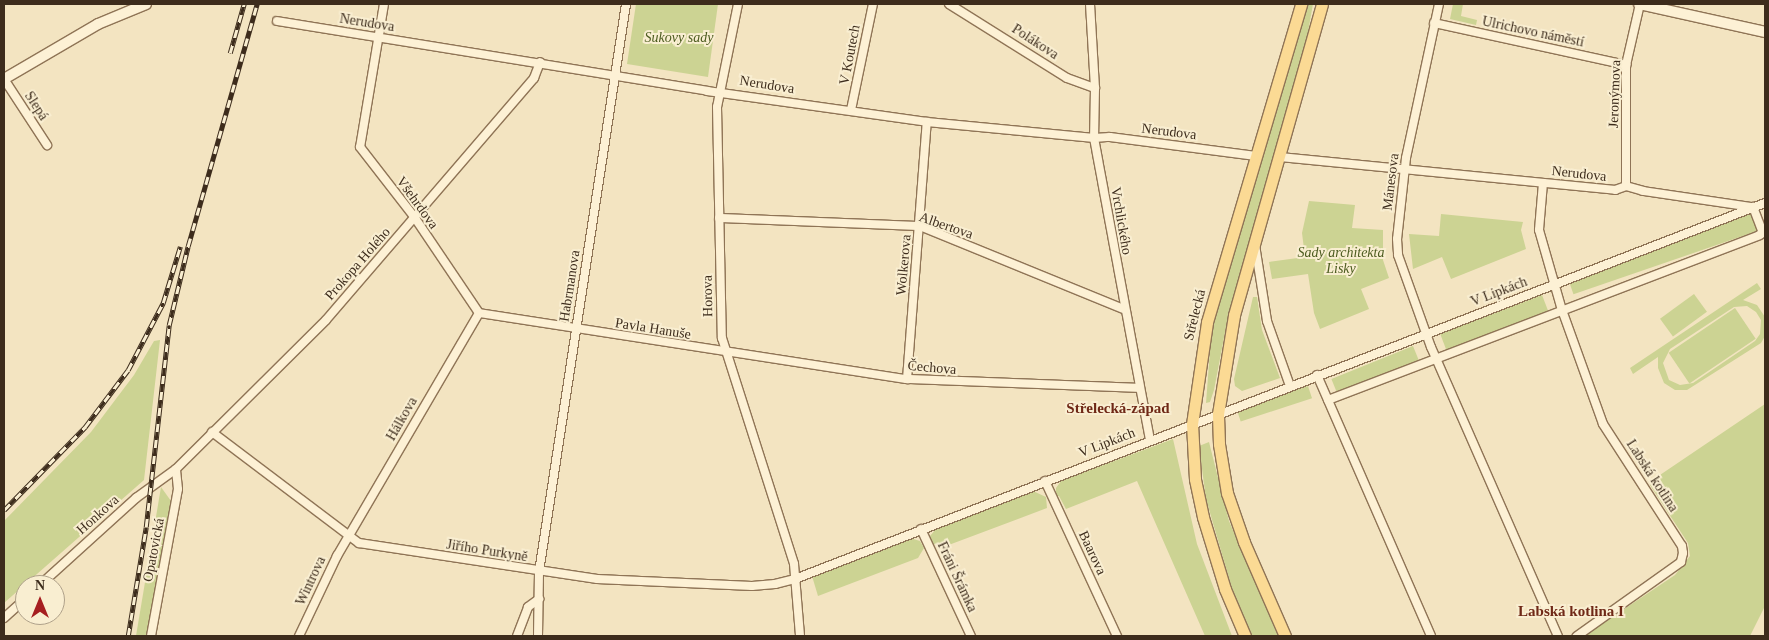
<!DOCTYPE html>
<meta charset="utf-8">
<style>
body{margin:0}
#map{position:relative;width:1769px;height:640px;overflow:hidden;background:#f3e4c1;font-family:Georgia,serif}
div>[style]{position:absolute}
.green>*{inset:0;background:#ccd393;transform-origin:0 0}
.roads{filter:drop-shadow(1px 0 #8f7456) drop-shadow(-1px 0 #8f7456) drop-shadow(0 1px #8f7456) drop-shadow(0 -1px #8f7456)}
.street>*{height:8px;margin:-4px;padding:0 4px;transform-origin:4px;border-radius:4px;background:#fdf1d5}
.secondary>*{height:10px;margin:-5px;padding:0 5px;transform-origin:5px;border-radius:5px;background:#fdf1d5}
.primary>*{height:11px;margin:-5.5px;padding:0 5.5px;transform-origin:5.5px;border-radius:5.5px;background:#fbda94}
.rail>*{height:4.5px;margin-top:-2.25px;transform-origin:0;background:repeating-linear-gradient(90deg,#f9eed1 0 8px,#3d2c1c 0 16px);box-sizing:border-box;border-block:1px solid #3d2c1c}
span{translate:-50% -50%;white-space:nowrap;text-align:center;line-height:1.15;-webkit-text-stroke:4px #f9eed1;paint-order:stroke}
.street-label{font-size:14px;color:#3d2c1c}
.park-label{font-size:14px;color:#4d5c20;font-style:italic}
.neighbourhood-label{font-size:15px;color:#6f2816;font-weight:700}
.frame{position:absolute;inset:0;border:5px solid #3d2c1c;pointer-events:none}
.north{position:absolute;left:15px;top:575px;width:50px;height:50px;box-sizing:border-box;background:#f9eed1;border:1px solid #aea089;border-radius:50%;rotate:0deg;font-size:14px;font-weight:700;line-height:20px;text-align:center;color:#3d2c1c}
.north::after{content:'';display:block;margin:auto;width:18px;height:22px;background:#a61e20;clip-path:polygon(50% 0,100% 100%,50% 72%,0 100%)}
</style>
<div id="map">
<div class="green">
<div style="clip-path:polygon(636px 4px,718px 4px,708px 77px,627px 64px)"></div>
<div style="clip-path:polygon(1307px 4px,1313px 4px,1304px 54px,1227px 322px,1214px 390px,1210px 402px,1206px 403px,1212px 324px)"></div>
<div style="clip-path:polygon(1453px 4px,1463px 4px,1461px 16px,1477px 20px,1476px 25px,1450px 19px)"></div>
<div style="clip-path:polygon(1309px 201px,1355px 205px,1352px 228px,1383px 230px,1383px 260px,1389px 278px,1361px 289px,1369px 309px,1320px 329px,1314px 313px,1308px 274px,1272px 279px,1269px 262px,1305px 257px,1302px 233px)"></div>
<div style="left:1751px;top:211px;width:21px;height:195px;rotate:71deg"></div>
<div style="clip-path:polygon(1441px 214px,1523px 222px,1521px 230px,1526px 249px,1451px 279px,1442px 257px,1413px 269px,1409px 234px,1439px 236px)"></div>
<div style="clip-path:polygon(evenodd,1757px 283px,1761px 289px,1743px 300px,1757px 305px,1765px 317px,1765px 336px,1761px 343px,1687px 390px,1675px 390px,1664px 383px,1658px 368px,1658px 357px,1633px 374px,1630px 368px,1757px 283px,1747px 306px,1756px 312px,1761px 320px,1760px 334px,1755px 341px,1693px 383px,1680px 385px,1669px 380px,1663px 363px,1670px 349px,1734px 307px,1747px 306px)"></div>
<div style="left:1694px;top:294px;width:22px;height:42px;rotate:54deg"></div>
<div style="left:1542px;top:295px;width:17px;height:109px;rotate:69deg"></div>
<div style="clip-path:polygon(1253px 297px,1257px 297px,1262px 330px,1280px 378px,1242px 391px,1235px 386px,1234px 379px)"></div>
<div style="left:1735px;top:308px;width:37px;height:80px;rotate:56deg"></div>
<div style="clip-path:polygon(160px 340px,144px 480px,4px 603px,4px 521px,91px 432px,134px 375px,154px 341px)"></div>
<div style="left:1413px;top:346px;width:16px;height:88px;rotate:68deg"></div>
<div style="left:1308px;top:386px;width:13px;height:75px;rotate:72deg"></div>
<div style="clip-path:polygon(1765px 404px,1765px 606px,1750px 636px,1584px 636px,1675px 575px,1690px 556px,1688px 543px,1650px 485px,1654px 479px)"></div>
<div style="clip-path:polygon(1173px 439px,1197px 544px,1232px 636px,1205px 636px,1137px 481px,1066px 509px,1059px 496px,1056px 497px,1056px 488px,1061px 481px)"></div>
<div style="clip-path:polygon(1209px 442px,1229px 521px,1278px 636px,1252px 636px,1233px 592px,1206px 499px,1199px 446px)"></div>
<div style="clip-path:polygon(161px 487px,171px 501px,147px 636px,136px 636px)"></div>
<div style="clip-path:polygon(1033px 491px,1046px 497px,1047px 508px,938px 549px,936px 544px,931px 545px,930px 536px,936px 529px)"></div>
<div style="clip-path:polygon(910px 538px,920px 541px,924px 548px,918px 558px,818px 596px,812px 576px)"></div>
</div>
<div class="roads">
<div class="street">
<div style="left:384px;top:4px;width:145px;rotate:99.5deg"></div>
<div style="left:360px;top:147px;width:90px;rotate:52.2deg"></div>
<div style="left:415px;top:218px;width:115px;rotate:56deg"></div>
<div style="left:479px;top:313px;width:433px;rotate:8.8deg"></div>
<div style="left:907px;top:379px;width:231px;rotate:2.2deg"></div>
<div style="left:738px;top:4px;width:105px;rotate:101.5deg"></div>
<div style="left:717px;top:107px;width:231px;rotate:88.8deg"></div>
<div style="left:722px;top:338px;width:237px;rotate:72.3deg"></div>
<div style="left:794px;top:564px;width:72px;rotate:85.2deg"></div>
<div style="left:949px;top:4px;width:139px;rotate:32.1deg"></div>
<div style="left:1067px;top:78px;width:30px;rotate:20deg"></div>
<div style="left:1090px;top:4px;width:84px;rotate:86.6deg"></div>
<div style="left:1095px;top:88px;width:50px;rotate:91.1deg"></div>
<div style="left:1094px;top:138px;width:307px;rotate:79.5deg"></div>
<div style="left:1439px;top:4px;width:157px;rotate:102.1deg"></div>
<div style="left:1406px;top:158px;width:81px;rotate:96.3deg"></div>
<div style="left:1397px;top:239px;width:16px;rotate:86deg"></div>
<div style="left:1398px;top:255px;width:98px;rotate:70.3deg"></div>
<div style="left:1431px;top:347px;width:316px;rotate:66.3deg"></div>
<div style="left:277px;top:21px;width:436px;rotate:9.2deg"></div>
<div style="left:707px;top:91px;width:222px;rotate:8deg"></div>
<div style="left:927px;top:122px;width:168px;rotate:5.5deg"></div>
<div style="left:1094px;top:138px;width:16px;rotate:-4deg"></div>
<div style="left:1110px;top:137px;width:147px;rotate:7.4deg"></div>
<div style="left:1434px;top:23px;width:197px;rotate:12.3deg"></div>
<div style="left:4px;top:79px;width:79px;rotate:56.9deg"></div>
<div style="left:851px;top:110px;width:108px;rotate:-78.3deg"></div>
<div style="left:1280px;top:157px;width:337px;rotate:5.6deg"></div>
<div style="left:1615px;top:190px;width:12px;rotate:-20deg"></div>
<div style="left:1543px;top:183px;width:47px;rotate:94.9deg"></div>
<div style="left:1539px;top:230px;width:83px;rotate:74deg"></div>
<div style="left:1562px;top:310px;width:121px;rotate:70.2deg"></div>
<div style="left:1603px;top:424px;width:145px;rotate:57.1deg"></div>
<div style="left:1682px;top:546px;width:7px;rotate:82deg"></div>
<div style="left:1683px;top:553px;width:9px;rotate:103deg"></div>
<div style="left:1681px;top:562px;width:128px;rotate:144.6deg"></div>
<div style="left:1626px;top:186px;width:121px;rotate:-90deg"></div>
<div style="left:1626px;top:65px;width:63px;rotate:-77.1deg"></div>
<div style="left:1626px;top:186px;width:18px;rotate:16deg"></div>
<div style="left:1643px;top:191px;width:110px;rotate:8.4deg"></div>
<div style="left:719px;top:218px;width:201px;rotate:2.3deg"></div>
<div style="left:920px;top:226px;width:219px;rotate:22.2deg"></div>
<div style="left:1255px;top:245px;width:77px;rotate:81deg"></div>
<div style="left:1267px;top:321px;width:69px;rotate:70.5deg"></div>
<div style="left:1317px;top:375px;width:285px;rotate:66.4deg"></div>
<div style="left:907px;top:379px;width:258px;rotate:-85.6deg"></div>
<div style="left:1328px;top:400px;width:462px;rotate:-20.9deg"></div>
<div style="left:1759px;top:235px;width:4px;rotate:-27deg"></div>
<div style="left:1763px;top:233px;width:28px;rotate:-111deg"></div>
<div style="left:212px;top:432px;width:184px;rotate:37.1deg"></div>
<div style="left:359px;top:543px;width:241px;rotate:8.6deg"></div>
<div style="left:597px;top:579px;width:155px;rotate:2.6deg"></div>
<div style="left:752px;top:586px;width:23px;rotate:-5deg"></div>
<div style="left:775px;top:584px;width:21px;rotate:-14deg"></div>
<div style="left:795px;top:579px;width:1040px;rotate:-21.19deg"></div>
<div style="left:1045px;top:481px;width:171px;rotate:65.1deg"></div>
<div style="left:921px;top:529px;width:118px;rotate:65deg"></div>
<div style="left:40px;top:585px;width:130px;rotate:-42.2deg"></div>
<div style="left:136px;top:498px;width:49px;rotate:-35.9deg"></div>
<div style="left:176px;top:469px;width:211px;rotate:-44.8deg"></div>
<div style="left:326px;top:320px;width:319px;rotate:-49.3deg"></div>
<div style="left:534px;top:78px;width:17px;rotate:-69deg"></div>
<div style="left:4px;top:618px;width:28px;rotate:-42deg"></div>
<div style="left:151px;top:636px;width:149px;rotate:-79.6deg"></div>
<div style="left:178px;top:489px;width:20px;rotate:-96deg"></div>
<div style="left:299px;top:636px;width:89px;rotate:-64.6deg"></div>
<div style="left:337px;top:556px;width:281px;rotate:-59.7deg"></div>
<div style="left:517px;top:636px;width:31px;rotate:-69deg"></div>
<div style="left:528px;top:607px;width:14px;rotate:-36deg"></div>
<div style="left:538px;top:636px;width:64px;rotate:-89.1deg"></div>
<div style="left:539px;top:572px;width:575px;rotate:-81.29deg"></div>
</div>
<div class="secondary">
<div style="left:1639px;top:4px;width:129px;rotate:12.5deg"></div>
<div style="left:4px;top:79px;width:109px;rotate:-30.3deg"></div>
<div style="left:98px;top:24px;width:52px;rotate:-22.6deg"></div>
</div>
<div class="primary">
<div style="left:1245px;top:636px;width:51px;rotate:-113.1deg"></div>
<div style="left:1225px;top:589px;width:75px;rotate:-107deg"></div>
<div style="left:1203px;top:517px;width:39px;rotate:-102deg"></div>
<div style="left:1195px;top:479px;width:55px;rotate:-93.1deg"></div>
<div style="left:1192px;top:424px;width:103px;rotate:-81.6deg"></div>
<div style="left:1207px;top:322px;width:332px;rotate:-73.5deg"></div>
<div style="left:1285px;top:636px;width:103px;rotate:-113.6deg"></div>
<div style="left:1244px;top:542px;width:52px;rotate:-109.1deg"></div>
<div style="left:1227px;top:493px;width:50px;rotate:-99.3deg"></div>
<div style="left:1219px;top:444px;width:30px;rotate:-92deg"></div>
<div style="left:1218px;top:414px;width:100px;rotate:-80.8deg"></div>
<div style="left:1234px;top:315px;width:323px;rotate:-74.2deg"></div>
</div>
</div>
<div class="rail">
<div style="left:230px;top:53px;width:51px;rotate:-74.1deg"></div>
<div style="left:4px;top:510px;width:116px;rotate:-45.7deg"></div>
<div style="left:85px;top:427px;width:71px;rotate:-53deg"></div>
<div style="left:128px;top:370px;width:76px;rotate:-62.4deg"></div>
<div style="left:163px;top:303px;width:59px;rotate:-73.1deg"></div>
<div style="left:128px;top:636px;width:110px;rotate:-80.6deg"></div>
<div style="left:146px;top:527px;width:203px;rotate:-83.5deg"></div>
<div style="left:169px;top:325px;width:81px;rotate:-76.5deg"></div>
<div style="left:188px;top:246px;width:252px;rotate:-74.1deg"></div>
</div>
<div class="street-label">
<span style="left:367px;top:23px;rotate:9deg">Nerudova</span>
<span style="left:1533px;top:32px;rotate:12deg">Ulrichovo náměstí</span>
<span style="left:1035px;top:42px;rotate:33deg">Polákova</span>
<span style="left:850px;top:55px;rotate:-79deg">V Koutech</span>
<span style="left:767px;top:85px;rotate:9deg">Nerudova</span>
<span style="left:1615px;top:94px;rotate:-88deg">Jeronýmova</span>
<span style="left:36px;top:106px;rotate:57deg">Slepá</span>
<span style="left:1169px;top:132px;rotate:7deg">Nerudova</span>
<span style="left:1579px;top:174px;rotate:6deg">Nerudova</span>
<span style="left:1391px;top:182px;rotate:-83deg">Mánesova</span>
<span style="left:417px;top:203px;rotate:54deg">Všehrdova</span>
<span style="left:1121px;top:221px;rotate:80deg">Vrchlického</span>
<span style="left:946px;top:226px;rotate:19deg">Albertova</span>
<span style="left:358px;top:264px;rotate:-49deg">Prokopa Holého</span>
<span style="left:904px;top:265px;rotate:-85deg">Wolkerova</span>
<span style="left:570px;top:286px;rotate:-81deg">Habrmanova</span>
<span style="left:1499px;top:292px;rotate:-21deg">V Lipkách</span>
<span style="left:708px;top:296px;rotate:-91deg">Horova</span>
<span style="left:1195px;top:315px;rotate:-76deg">Střelecká</span>
<span style="left:653px;top:329px;rotate:9deg">Pavla Hanuše</span>
<span style="left:932px;top:368px;rotate:5deg">Čechova</span>
<span style="left:402px;top:419px;rotate:-60deg">Hálkova</span>
<span style="left:1107px;top:443px;rotate:-21deg">V Lipkách</span>
<span style="left:1652px;top:476px;rotate:57deg">Labská kotlina</span>
<span style="left:98px;top:515px;rotate:-42deg">Honkova</span>
<span style="left:154px;top:550px;rotate:-79deg">Opatovická</span>
<span style="left:487px;top:551px;rotate:9deg">Jiřího Purkyně</span>
<span style="left:1092px;top:553px;rotate:65deg">Baarova</span>
<span style="left:957px;top:577px;rotate:65deg">Fráni Šrámka</span>
<span style="left:311px;top:581px;rotate:-65deg">Wintrova</span>
</div>
<div class="park-label">
<span style="left:679px;top:38px">Sukovy sady</span>
<span style="left:1341px;top:261px">Sady architekta<br>Lisky</span>
</div>
<div class="neighbourhood-label">
<span style="left:1118px;top:409px">Střelecká-západ</span>
<span style="left:1571px;top:612px">Labská kotlina I</span>
</div>
<div class="frame"></div>
<div class="north">N</div>
</div>
